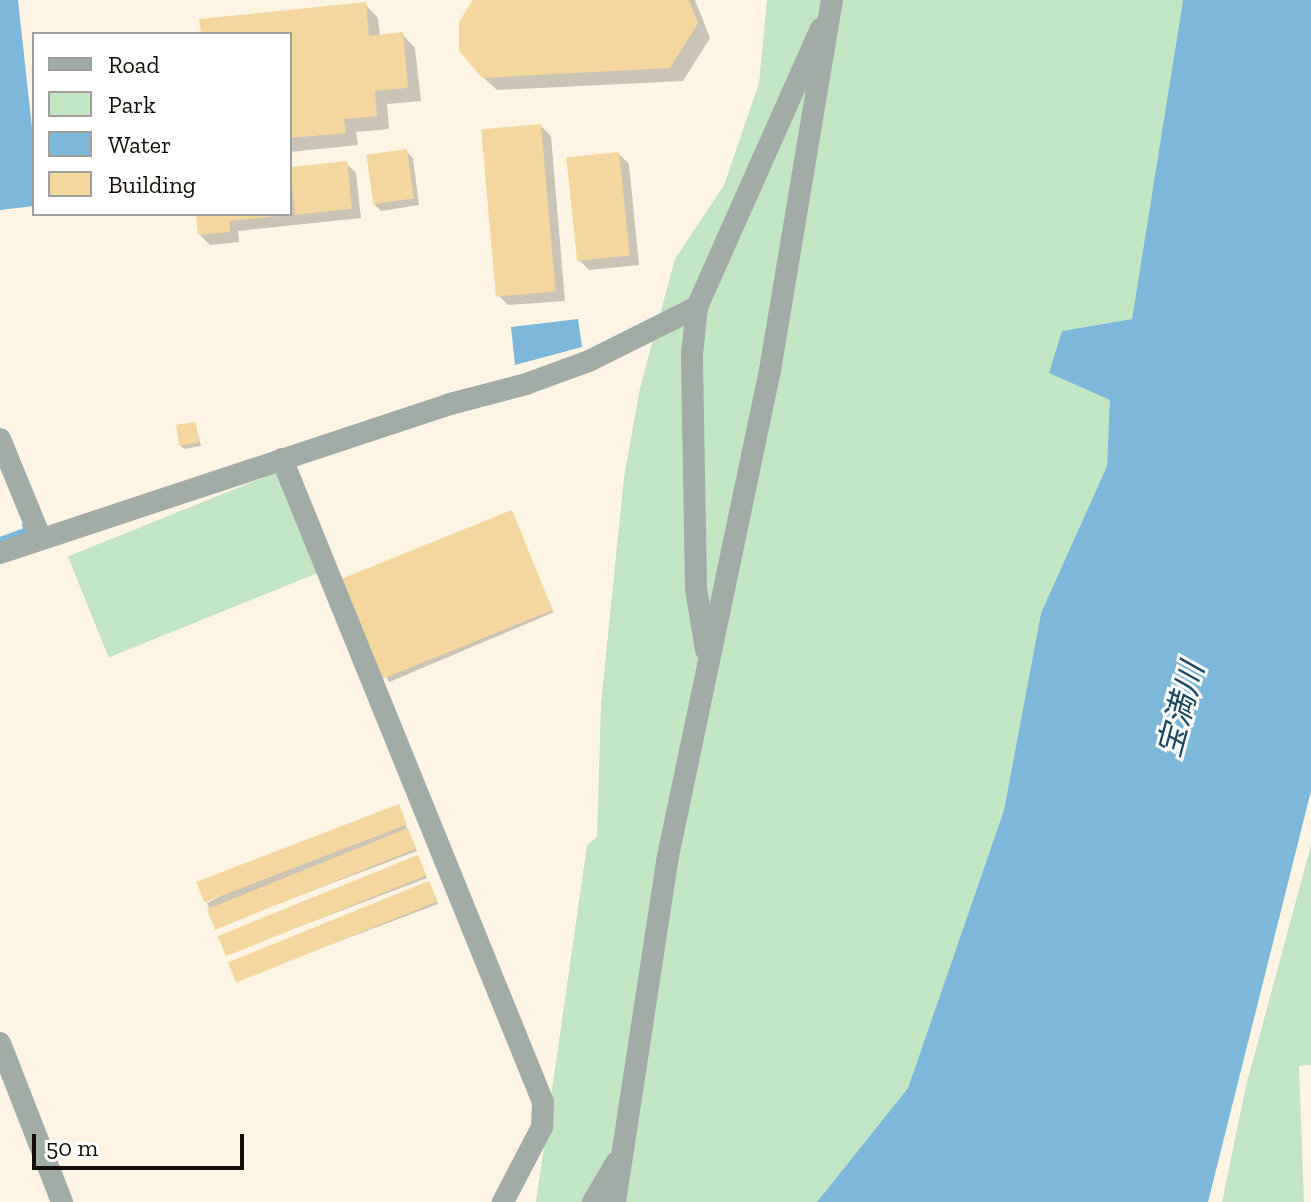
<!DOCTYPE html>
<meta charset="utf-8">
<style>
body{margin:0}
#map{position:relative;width:1311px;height:1202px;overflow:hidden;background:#fef4e3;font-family:"Zilla Slab","Noto Sans JP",serif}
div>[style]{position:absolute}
.green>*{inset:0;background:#c2e5c3;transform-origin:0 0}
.water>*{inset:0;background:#7db8da}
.shadow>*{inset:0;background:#0003;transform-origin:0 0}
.stream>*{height:8px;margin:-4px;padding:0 4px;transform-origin:4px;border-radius:4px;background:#7db8da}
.building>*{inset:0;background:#f4d69f;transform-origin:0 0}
.minor>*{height:22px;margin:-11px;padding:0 11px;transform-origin:11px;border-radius:11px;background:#a2aca7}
span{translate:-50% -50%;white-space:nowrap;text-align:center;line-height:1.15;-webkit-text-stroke:6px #fff;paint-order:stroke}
.water-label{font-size:32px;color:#1a4961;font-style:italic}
.legend{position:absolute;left:32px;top:32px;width:260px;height:184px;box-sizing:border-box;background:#fff;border:2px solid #a19f9c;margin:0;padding:10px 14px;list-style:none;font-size:24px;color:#130f08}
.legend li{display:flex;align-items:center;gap:16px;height:40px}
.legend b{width:40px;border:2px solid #a19f9c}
.scale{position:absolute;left:32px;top:1134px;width:212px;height:36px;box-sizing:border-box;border:4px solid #130f08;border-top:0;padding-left:10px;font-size:24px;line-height:28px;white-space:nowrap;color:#130f08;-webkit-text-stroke:6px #fff;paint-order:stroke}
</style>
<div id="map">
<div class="green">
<div style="clip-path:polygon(767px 0,1183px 0,1132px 319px,1062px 331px,1050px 373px,1111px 400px,1107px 466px,1041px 613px,1004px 810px,908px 1088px,817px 1202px,536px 1202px,587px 845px,597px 837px,601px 704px,624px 477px,640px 388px,675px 259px,724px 185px,759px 83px)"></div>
<div style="left:282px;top:470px;width:109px;height:231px;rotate:68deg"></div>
<div style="clip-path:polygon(1311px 845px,1311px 1065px,1299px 1066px,1304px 1202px,1222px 1202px,1246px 1086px)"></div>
</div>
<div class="water">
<div style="clip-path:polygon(0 0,18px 0,34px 146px,34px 206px,0 210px)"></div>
<div style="clip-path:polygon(1183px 0,1311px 0,1311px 791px,1208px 1202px,817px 1202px,908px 1088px,1004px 810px,1041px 613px,1107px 466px,1110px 400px,1049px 373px,1062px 331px,1132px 319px)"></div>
<div style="clip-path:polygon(578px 319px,582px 347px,515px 365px,511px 327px)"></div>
</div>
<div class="shadow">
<div style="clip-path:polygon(475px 0,695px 0,710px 38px,683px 81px,497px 90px,483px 77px)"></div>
<div style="clip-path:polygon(365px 4px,378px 18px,380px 37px,402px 34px,415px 48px,421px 101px,387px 104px,389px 129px,356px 132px,358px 145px,290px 152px,290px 34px,203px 34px)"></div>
<div style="clip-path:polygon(541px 126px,551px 136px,565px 301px,508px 305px,498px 295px)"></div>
<div style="clip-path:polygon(406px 151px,413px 158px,419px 205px,381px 211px,374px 204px)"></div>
<div style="clip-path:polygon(619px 154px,629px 164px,639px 265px,589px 270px,579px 260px)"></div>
<div style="clip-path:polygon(346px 163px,356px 173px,361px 218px,238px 231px,239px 242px,210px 245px,200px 235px,198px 214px,290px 214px,290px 169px)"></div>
<div style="clip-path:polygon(195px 424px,201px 446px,184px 449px,181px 446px)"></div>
<div style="left:511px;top:512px;width:109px;height:179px;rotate:67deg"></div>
<div style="clip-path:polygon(398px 807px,417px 851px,216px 927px,207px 903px)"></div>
<div style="clip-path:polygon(417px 857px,427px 878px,227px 954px)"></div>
<div style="clip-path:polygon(431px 886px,438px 904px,237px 980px)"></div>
</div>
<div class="stream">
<div style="left:0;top:541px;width:30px;rotate:-20deg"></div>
<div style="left:28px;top:531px;width:6px;rotate:-108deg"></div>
</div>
<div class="building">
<div style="clip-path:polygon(473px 0,689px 0,698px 23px,670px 68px,482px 78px,459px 51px,459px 22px)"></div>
<div style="clip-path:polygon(366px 2px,369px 36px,403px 32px,408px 88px,375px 91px,377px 116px,344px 119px,346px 133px,290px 138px,290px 34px,201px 34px,199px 19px)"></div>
<div style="left:541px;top:124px;width:168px;height:60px;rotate:85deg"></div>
<div style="left:407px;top:149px;width:50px;height:41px;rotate:82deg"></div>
<div style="left:619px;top:152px;width:104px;height:53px;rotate:84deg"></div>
<div style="left:347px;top:161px;width:48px;height:57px;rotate:84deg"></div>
<div style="clip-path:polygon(196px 214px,279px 214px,279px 216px,229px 221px,230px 232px,198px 235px)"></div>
<div style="left:196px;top:422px;width:21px;height:20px;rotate:82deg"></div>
<div style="left:512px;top:510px;width:108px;height:183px;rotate:68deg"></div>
<div style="left:399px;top:804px;width:22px;height:217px;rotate:69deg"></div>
<div style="left:408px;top:828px;width:22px;height:217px;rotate:68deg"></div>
<div style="left:418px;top:855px;width:22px;height:216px;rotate:68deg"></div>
<div style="left:429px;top:881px;width:22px;height:217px;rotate:68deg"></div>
</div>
<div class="minor">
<div style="left:0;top:439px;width:108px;rotate:67.7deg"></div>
<div style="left:282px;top:459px;width:694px;rotate:67.91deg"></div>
<div style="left:543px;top:1102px;width:25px;rotate:92deg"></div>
<div style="left:542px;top:1127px;width:85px;rotate:117.5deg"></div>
<div style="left:0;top:553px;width:474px;rotate:-18.3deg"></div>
<div style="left:450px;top:404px;width:79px;rotate:-14.7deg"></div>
<div style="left:526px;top:384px;width:67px;rotate:-20.1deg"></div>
<div style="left:589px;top:361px;width:121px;rotate:-26.6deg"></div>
<div style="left:706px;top:650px;width:62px;rotate:-99.3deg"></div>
<div style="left:696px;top:589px;width:235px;rotate:-91deg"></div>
<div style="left:692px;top:354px;width:47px;rotate:-83.9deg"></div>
<div style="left:697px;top:307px;width:305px;rotate:-66deg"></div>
<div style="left:0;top:1043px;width:171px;rotate:68.7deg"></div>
<div style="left:593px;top:1202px;width:45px;rotate:-59.5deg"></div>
<div style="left:615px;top:1202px;width:345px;rotate:-81.3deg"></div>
<div style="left:667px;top:861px;width:502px;rotate:-78.15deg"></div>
<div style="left:770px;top:370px;width:375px;rotate:-80.5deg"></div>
</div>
<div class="water-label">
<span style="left:1181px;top:710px;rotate:-75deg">宝満川</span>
</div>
<ul class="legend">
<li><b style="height:10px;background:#a2aca7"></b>Road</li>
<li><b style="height:22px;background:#c2e5c3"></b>Park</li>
<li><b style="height:22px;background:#7db8da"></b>Water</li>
<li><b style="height:22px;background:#f4d69f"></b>Building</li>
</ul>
<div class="scale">50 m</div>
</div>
